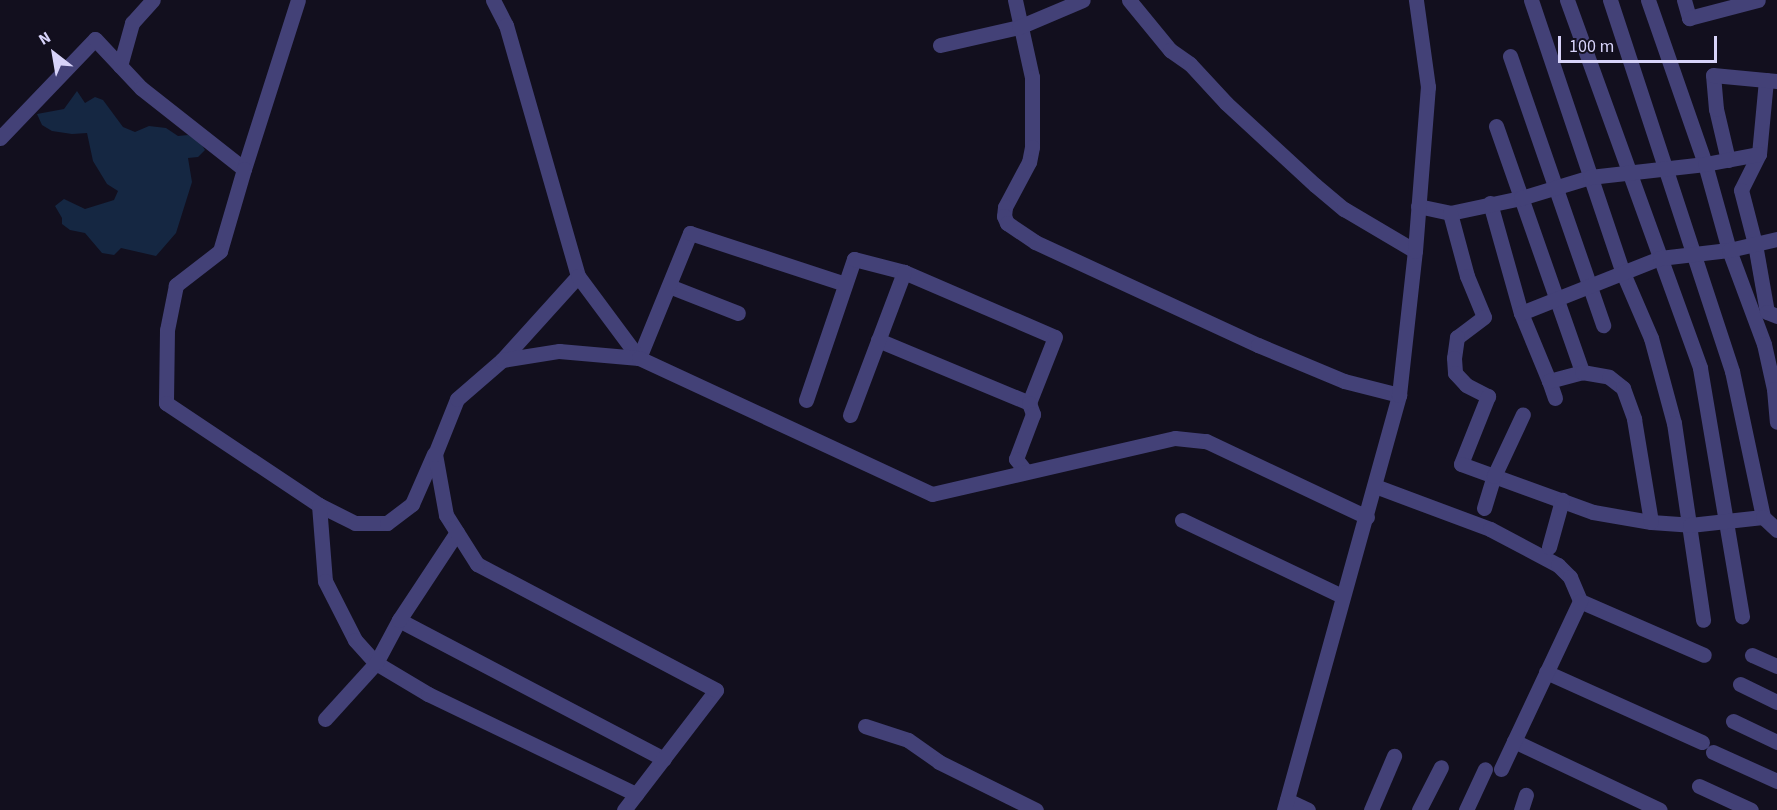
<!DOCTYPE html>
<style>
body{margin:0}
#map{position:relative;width:1777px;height:810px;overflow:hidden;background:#120f1e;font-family:"Source Sans 3",sans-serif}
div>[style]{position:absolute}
.water>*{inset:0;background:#152742}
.minor>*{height:15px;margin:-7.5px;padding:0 7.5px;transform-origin:7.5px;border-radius:7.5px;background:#434177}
span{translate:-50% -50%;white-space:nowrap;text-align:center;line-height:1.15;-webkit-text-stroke:4.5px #120f1e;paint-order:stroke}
.north{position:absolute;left:24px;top:24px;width:60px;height:60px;-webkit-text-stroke:4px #120f1e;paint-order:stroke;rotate:329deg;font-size:16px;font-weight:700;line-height:24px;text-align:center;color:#d7d3f9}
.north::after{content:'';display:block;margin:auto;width:21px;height:27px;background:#d7d3f9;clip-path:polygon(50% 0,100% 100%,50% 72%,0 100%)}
.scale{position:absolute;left:1558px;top:36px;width:159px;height:27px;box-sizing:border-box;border:3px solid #d7d3f9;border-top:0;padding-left:8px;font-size:18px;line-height:21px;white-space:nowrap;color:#d7d3f9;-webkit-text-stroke:4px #120f1e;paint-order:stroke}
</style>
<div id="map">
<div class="water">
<div style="clip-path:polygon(77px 91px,85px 103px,95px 97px,103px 100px,123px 127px,135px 132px,149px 126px,166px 128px,178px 136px,188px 135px,200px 142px,205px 150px,198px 157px,188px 158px,192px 182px,176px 233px,156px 256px,121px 248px,114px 255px,102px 253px,85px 233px,70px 230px,62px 224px,62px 218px,55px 206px,64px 199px,85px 209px,114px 200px,118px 191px,107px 184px,93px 161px,87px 133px,72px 134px,52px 131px,42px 125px,37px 114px,64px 109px)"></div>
</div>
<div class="minor">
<div style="left:493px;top:0;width:28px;rotate:63deg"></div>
<div style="left:506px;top:25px;width:261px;rotate:74deg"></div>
<div style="left:1015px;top:0;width:79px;rotate:77.6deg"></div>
<div style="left:1032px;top:77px;width:70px;rotate:90deg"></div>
<div style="left:1032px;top:147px;width:15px;rotate:101deg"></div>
<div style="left:1029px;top:162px;width:51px;rotate:118.1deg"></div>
<div style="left:1005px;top:207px;width:9px;rotate:96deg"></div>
<div style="left:1004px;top:216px;width:8px;rotate:67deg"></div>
<div style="left:1007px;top:223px;width:34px;rotate:34deg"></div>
<div style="left:1035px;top:242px;width:246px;rotate:24.8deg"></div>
<div style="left:1258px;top:345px;width:93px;rotate:22.7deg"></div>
<div style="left:1344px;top:381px;width:57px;rotate:14.3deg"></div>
<div style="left:1129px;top:0;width:65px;rotate:50.6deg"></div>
<div style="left:1170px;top:50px;width:24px;rotate:35deg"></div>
<div style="left:1190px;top:64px;width:53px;rotate:47.3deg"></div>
<div style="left:1226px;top:103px;width:121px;rotate:42.7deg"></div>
<div style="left:1315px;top:185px;width:38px;rotate:40deg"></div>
<div style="left:1344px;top:209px;width:82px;rotate:30.6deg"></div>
<div style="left:1531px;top:0;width:288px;rotate:71.4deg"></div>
<div style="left:1623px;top:273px;width:71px;rotate:66.7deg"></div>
<div style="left:1651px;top:338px;width:88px;rotate:74.9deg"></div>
<div style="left:1674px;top:423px;width:199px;rotate:81.6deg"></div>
<div style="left:1567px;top:0;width:391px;rotate:70.1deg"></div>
<div style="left:1700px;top:368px;width:252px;rotate:80.4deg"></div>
<div style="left:1610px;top:0;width:391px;rotate:71.8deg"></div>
<div style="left:1732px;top:371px;width:149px;rotate:78deg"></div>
<div style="left:1648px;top:0;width:174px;rotate:70.8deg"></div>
<div style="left:1705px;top:164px;width:89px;rotate:74.4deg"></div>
<div style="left:1729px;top:250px;width:100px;rotate:69.6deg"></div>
<div style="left:1764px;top:344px;width:46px;rotate:77.5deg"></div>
<div style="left:1774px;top:389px;width:33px;rotate:85deg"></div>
<div style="left:1684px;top:0;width:19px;rotate:74deg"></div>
<div style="left:1689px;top:18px;width:71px;rotate:-14.6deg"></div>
<div style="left:940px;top:45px;width:81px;rotate:-12.8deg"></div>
<div style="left:1019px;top:27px;width:69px;rotate:-22.9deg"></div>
<div style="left:1510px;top:56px;width:285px;rotate:70.9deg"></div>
<div style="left:120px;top:66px;width:45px;rotate:-74.4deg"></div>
<div style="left:132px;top:23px;width:31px;rotate:-48deg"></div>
<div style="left:1766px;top:80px;width:74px;rotate:95.4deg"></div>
<div style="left:1759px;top:154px;width:40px;rotate:116.6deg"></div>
<div style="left:1741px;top:190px;width:56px;rotate:75.5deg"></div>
<div style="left:1755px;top:244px;width:69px;rotate:80deg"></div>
<div style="left:1767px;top:312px;width:11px;rotate:22deg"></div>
<div style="left:1496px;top:126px;width:261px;rotate:70.7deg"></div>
<div style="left:0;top:138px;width:137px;rotate:-46.2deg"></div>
<div style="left:95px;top:39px;width:67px;rotate:46.8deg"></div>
<div style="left:141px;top:88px;width:131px;rotate:38.2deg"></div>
<div style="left:244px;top:169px;width:177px;rotate:-72.3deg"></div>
<div style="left:1728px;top:160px;width:52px;rotate:-103.2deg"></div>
<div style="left:1716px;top:109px;width:34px;rotate:-95deg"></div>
<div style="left:1713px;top:75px;width:64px;rotate:5.4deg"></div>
<div style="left:244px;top:169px;width:85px;rotate:106.3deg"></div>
<div style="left:220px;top:251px;width:56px;rotate:142.3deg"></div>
<div style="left:176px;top:285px;width:46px;rotate:101.3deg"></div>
<div style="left:167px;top:330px;width:73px;rotate:90.8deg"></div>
<div style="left:166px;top:403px;width:184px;rotate:33.7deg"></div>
<div style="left:319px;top:505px;width:40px;rotate:26.6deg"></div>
<div style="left:355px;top:523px;width:32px"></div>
<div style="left:387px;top:523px;width:31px;rotate:-37deg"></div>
<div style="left:412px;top:504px;width:55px;rotate:-66.3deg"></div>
<div style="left:1490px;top:203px;width:114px;rotate:74.3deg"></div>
<div style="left:1521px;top:313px;width:74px;rotate:67.6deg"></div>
<div style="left:1418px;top:206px;width:33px;rotate:12deg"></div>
<div style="left:1450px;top:213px;width:73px;rotate:-11.9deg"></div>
<div style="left:1521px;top:198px;width:72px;rotate:-16.9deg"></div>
<div style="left:1590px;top:177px;width:116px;rotate:-6.4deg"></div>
<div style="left:1705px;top:164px;width:55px;rotate:-10.5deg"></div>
<div style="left:1450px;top:213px;width:65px;rotate:74.9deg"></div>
<div style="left:1467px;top:276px;width:44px;rotate:67.5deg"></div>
<div style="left:1484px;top:317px;width:34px;rotate:143deg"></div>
<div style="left:1457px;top:337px;width:21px;rotate:98deg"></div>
<div style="left:1454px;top:358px;width:15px;rotate:86deg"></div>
<div style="left:1455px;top:373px;width:16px;rotate:47deg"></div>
<div style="left:1466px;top:385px;width:25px;rotate:27deg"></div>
<div style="left:1488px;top:396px;width:73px;rotate:111.7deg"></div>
<div style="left:1461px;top:464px;width:140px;rotate:20deg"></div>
<div style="left:1593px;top:512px;width:59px;rotate:9.8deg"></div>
<div style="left:1651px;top:522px;width:39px;rotate:4deg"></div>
<div style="left:1690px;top:525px;width:73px;rotate:-6.3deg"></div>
<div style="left:1763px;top:517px;width:19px;rotate:43deg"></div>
<div style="left:669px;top:286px;width:74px;rotate:21.4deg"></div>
<div style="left:1521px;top:313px;width:149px;rotate:-21.6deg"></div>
<div style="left:1660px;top:258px;width:69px;rotate:-6.6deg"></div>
<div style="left:1729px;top:250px;width:49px;rotate:-12.9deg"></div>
<div style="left:878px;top:340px;width:164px;rotate:22.6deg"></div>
<div style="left:639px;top:358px;width:135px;rotate:-67.8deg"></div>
<div style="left:690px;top:233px;width:163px;rotate:18.2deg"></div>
<div style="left:502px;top:360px;width:113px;rotate:-47.9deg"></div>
<div style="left:578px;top:276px;width:102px;rotate:53.4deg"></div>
<div style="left:1555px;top:398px;width:18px;rotate:-109deg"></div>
<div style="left:1549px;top:381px;width:34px;rotate:-15deg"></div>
<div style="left:1582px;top:372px;width:27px;rotate:10deg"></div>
<div style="left:1609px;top:377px;width:18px;rotate:38deg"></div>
<div style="left:1623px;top:388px;width:33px;rotate:70deg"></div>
<div style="left:1634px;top:419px;width:104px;rotate:80.6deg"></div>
<div style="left:806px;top:400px;width:149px;rotate:-71.2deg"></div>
<div style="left:854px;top:259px;width:52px;rotate:14.6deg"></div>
<div style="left:904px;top:272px;width:164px;rotate:23.3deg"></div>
<div style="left:1055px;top:337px;width:71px;rotate:111.5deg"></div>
<div style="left:1029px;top:403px;width:12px;rotate:70deg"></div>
<div style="left:1033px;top:414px;width:48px;rotate:110.7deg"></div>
<div style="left:1016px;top:459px;width:16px;rotate:52deg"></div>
<div style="left:850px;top:415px;width:153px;rotate:-69.3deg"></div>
<div style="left:1375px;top:486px;width:123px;rotate:20.5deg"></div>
<div style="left:1490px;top:529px;width:77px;rotate:27.9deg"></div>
<div style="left:1558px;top:565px;width:17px;rotate:45deg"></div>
<div style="left:1570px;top:577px;width:26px;rotate:67deg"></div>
<div style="left:1580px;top:601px;width:135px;rotate:23.5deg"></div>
<div style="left:319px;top:505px;width:76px;rotate:85.5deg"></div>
<div style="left:325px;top:581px;width:66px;rotate:63deg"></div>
<div style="left:355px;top:640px;width:31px;rotate:48deg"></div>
<div style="left:376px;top:663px;width:61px;rotate:30.8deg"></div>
<div style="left:428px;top:694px;width:231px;rotate:25.7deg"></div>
<div style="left:1484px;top:508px;width:34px;rotate:-73deg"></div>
<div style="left:1494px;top:476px;width:68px;rotate:-64.9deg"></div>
<div style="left:1182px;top:520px;width:177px;rotate:25.4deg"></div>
<div style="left:1549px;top:547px;width:49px;rotate:-74.5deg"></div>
<div style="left:399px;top:620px;width:299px;rotate:27.7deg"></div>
<div style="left:1752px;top:655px;width:27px;rotate:24deg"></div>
<div style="left:1546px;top:672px;width:171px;rotate:24.2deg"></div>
<div style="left:1740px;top:684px;width:41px;rotate:25.9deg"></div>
<div style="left:325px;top:719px;width:76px;rotate:-47.7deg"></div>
<div style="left:376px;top:663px;width:49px;rotate:-61.9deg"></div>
<div style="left:399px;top:620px;width:105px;rotate:-56.6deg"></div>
<div style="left:1733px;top:721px;width:49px;rotate:25.5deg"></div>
<div style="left:865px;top:726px;width:45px;rotate:18deg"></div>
<div style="left:908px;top:740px;width:38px;rotate:35deg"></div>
<div style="left:939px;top:762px;width:108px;rotate:26.3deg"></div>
<div style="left:1514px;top:741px;width:161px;rotate:25.3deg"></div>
<div style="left:1713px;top:752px;width:70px;rotate:24.4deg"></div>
<div style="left:1501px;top:769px;width:186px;rotate:-64.8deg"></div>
<div style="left:1699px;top:786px;width:57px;rotate:24.8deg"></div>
<div style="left:1287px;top:800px;width:23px;rotate:25deg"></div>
<div style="left:624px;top:810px;width:151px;rotate:-52.5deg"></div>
<div style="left:716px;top:690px;width:270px;rotate:-152.2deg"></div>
<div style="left:477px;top:564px;width:58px;rotate:-122.3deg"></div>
<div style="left:446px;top:515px;width:62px;rotate:-100.2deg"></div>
<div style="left:435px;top:454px;width:59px;rotate:-68.2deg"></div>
<div style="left:457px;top:399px;width:60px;rotate:-40.9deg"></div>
<div style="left:502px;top:360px;width:58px;rotate:-9deg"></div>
<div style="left:559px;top:351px;width:80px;rotate:5deg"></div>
<div style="left:639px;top:358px;width:323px;rotate:24.9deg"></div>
<div style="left:932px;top:494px;width:249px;rotate:-13deg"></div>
<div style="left:1175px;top:438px;width:31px;rotate:6deg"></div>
<div style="left:1206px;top:441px;width:178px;rotate:25.3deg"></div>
<div style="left:1284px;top:810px;width:431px;rotate:-74.5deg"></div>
<div style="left:1399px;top:395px;width:145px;rotate:-83.7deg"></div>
<div style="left:1415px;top:251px;width:165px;rotate:-85.5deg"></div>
<div style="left:1428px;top:87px;width:88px;rotate:-97.9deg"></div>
<div style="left:1371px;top:810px;width:59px;rotate:-66.9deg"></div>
<div style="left:1419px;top:810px;width:48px;rotate:-62.9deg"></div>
<div style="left:1466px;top:810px;width:45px;rotate:-65.1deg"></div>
<div style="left:1521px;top:810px;width:16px;rotate:-72deg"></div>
</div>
<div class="north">N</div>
<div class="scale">100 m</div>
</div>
